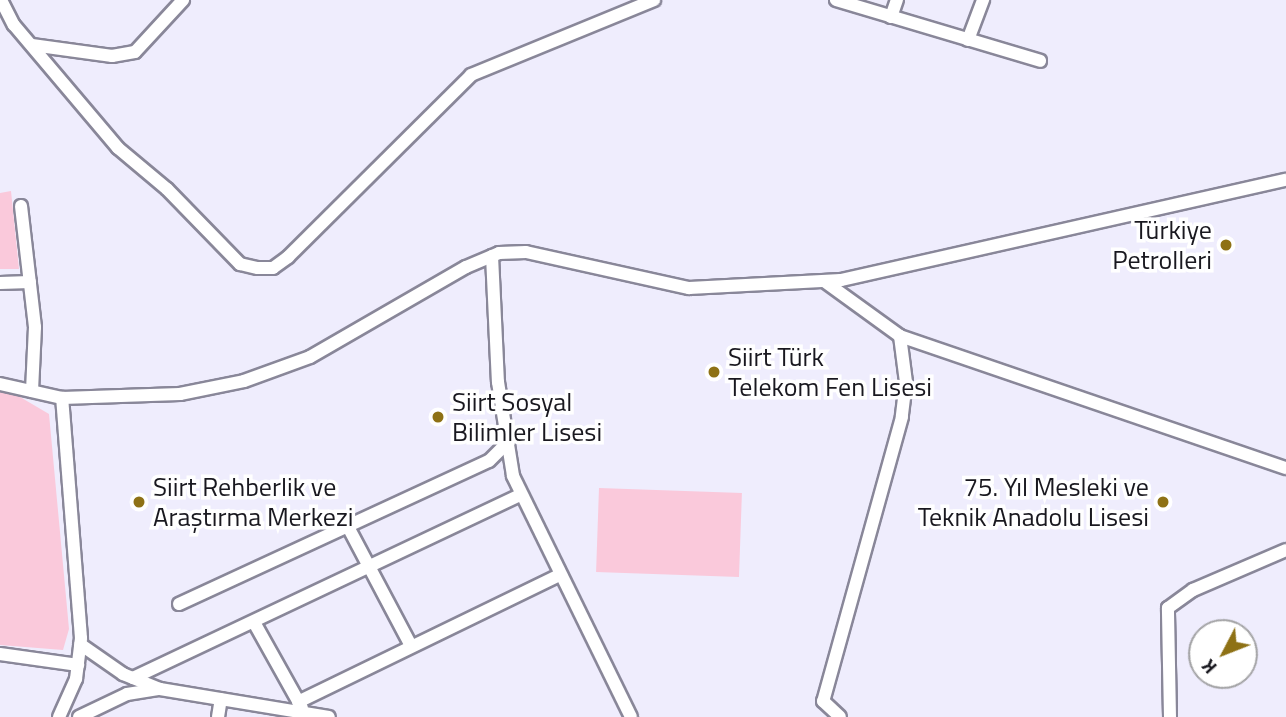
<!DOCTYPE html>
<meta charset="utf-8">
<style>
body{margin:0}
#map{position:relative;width:1286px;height:717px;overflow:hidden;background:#efedfd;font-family:"Titillium Web",sans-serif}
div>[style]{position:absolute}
.green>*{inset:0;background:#fac9db;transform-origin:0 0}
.roads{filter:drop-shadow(2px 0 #898799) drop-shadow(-2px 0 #898799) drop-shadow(0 2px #898799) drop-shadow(0 -2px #898799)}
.minor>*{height:12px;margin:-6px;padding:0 6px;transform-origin:6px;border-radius:6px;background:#fff}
.dots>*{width:19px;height:19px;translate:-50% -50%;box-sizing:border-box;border:4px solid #fff;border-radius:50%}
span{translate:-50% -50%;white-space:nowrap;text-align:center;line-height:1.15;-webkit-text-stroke:7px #fff;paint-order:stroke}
.poi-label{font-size:26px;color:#19181f}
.right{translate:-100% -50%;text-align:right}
.left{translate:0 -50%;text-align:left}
.north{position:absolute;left:1188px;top:619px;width:70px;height:70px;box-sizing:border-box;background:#fff;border:2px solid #a3a3a5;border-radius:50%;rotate:228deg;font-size:19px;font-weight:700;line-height:28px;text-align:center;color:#19181f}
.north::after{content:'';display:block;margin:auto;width:24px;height:32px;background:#8e7115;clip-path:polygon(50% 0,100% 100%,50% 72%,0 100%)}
</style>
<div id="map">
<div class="green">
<div style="clip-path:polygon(11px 191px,19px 269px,0 269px,0 193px)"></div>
<div style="clip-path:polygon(0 392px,15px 394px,49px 414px,69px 629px,63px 650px,0 645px)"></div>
<div style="left:599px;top:488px;width:143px;height:84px;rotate:2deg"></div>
</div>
<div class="roads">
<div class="minor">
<div style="left:1px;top:0;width:28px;rotate:63deg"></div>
<div style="left:14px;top:25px;width:161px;rotate:49.8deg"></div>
<div style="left:118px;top:148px;width:64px;rotate:39.9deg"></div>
<div style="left:167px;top:189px;width:105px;rotate:45.8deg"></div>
<div style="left:240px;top:264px;width:18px;rotate:13deg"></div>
<div style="left:258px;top:268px;width:15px"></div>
<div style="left:273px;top:268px;width:19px;rotate:-36deg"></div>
<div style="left:288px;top:257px;width:258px;rotate:-44.8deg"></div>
<div style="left:471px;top:75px;width:198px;rotate:-22.3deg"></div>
<div style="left:836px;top:0;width:213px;rotate:16.6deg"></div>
<div style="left:891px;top:17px;width:18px;rotate:-71deg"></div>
<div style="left:968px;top:40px;width:43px;rotate:-69.4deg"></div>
<div style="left:32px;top:45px;width:81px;rotate:7.8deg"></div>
<div style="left:112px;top:56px;width:23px;rotate:-10deg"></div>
<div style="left:135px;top:52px;width:71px;rotate:-47.3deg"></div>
<div style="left:21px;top:206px;width:122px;rotate:83.4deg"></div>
<div style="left:35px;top:327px;width:64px;rotate:92.7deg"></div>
<div style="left:492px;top:256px;width:126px;rotate:87.3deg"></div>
<div style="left:498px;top:382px;width:95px;rotate:80.9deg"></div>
<div style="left:513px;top:476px;width:268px;rotate:63.9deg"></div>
<div style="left:824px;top:281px;width:94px;rotate:35.9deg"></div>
<div style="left:900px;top:336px;width:46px;rotate:82.6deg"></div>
<div style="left:906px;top:382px;width:35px;rotate:97deg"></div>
<div style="left:902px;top:417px;width:295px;rotate:105.5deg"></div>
<div style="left:823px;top:701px;width:23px;rotate:43deg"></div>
<div style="left:0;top:283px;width:30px;rotate:-2deg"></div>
<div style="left:900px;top:336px;width:408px;rotate:18.9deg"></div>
<div style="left:0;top:384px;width:64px;rotate:12.7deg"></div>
<div style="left:62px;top:398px;width:118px;rotate:-1.9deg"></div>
<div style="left:180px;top:394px;width:65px;rotate:-11.5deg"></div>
<div style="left:244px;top:381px;width:70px;rotate:-20deg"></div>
<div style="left:310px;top:357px;width:180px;rotate:-30deg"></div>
<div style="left:466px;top:267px;width:36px;rotate:-23deg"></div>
<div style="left:499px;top:253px;width:27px;rotate:-2deg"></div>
<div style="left:526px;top:252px;width:167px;rotate:12.5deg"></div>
<div style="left:689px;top:288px;width:152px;rotate:-3deg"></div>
<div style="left:841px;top:280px;width:456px;rotate:-12.7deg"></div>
<div style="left:346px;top:523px;width:139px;rotate:62.1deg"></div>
<div style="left:179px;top:604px;width:341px;rotate:-24.8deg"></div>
<div style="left:489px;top:461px;width:23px;rotate:-45deg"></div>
<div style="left:255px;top:624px;width:96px;rotate:60.8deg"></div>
<div style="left:0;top:654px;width:79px;rotate:8deg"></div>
<div style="left:133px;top:678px;width:429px;rotate:-25.3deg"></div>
<div style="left:160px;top:689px;width:171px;rotate:9.4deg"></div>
<div style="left:298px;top:702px;width:291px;rotate:-25.9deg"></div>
<div style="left:59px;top:717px;width:42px;rotate:-65.9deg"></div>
<div style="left:76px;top:679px;width:41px;rotate:-83deg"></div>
<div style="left:81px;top:638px;width:241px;rotate:-94.5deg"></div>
<div style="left:79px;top:717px;width:53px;rotate:-25.6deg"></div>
<div style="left:127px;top:694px;width:33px;rotate:-9deg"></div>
<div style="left:160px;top:689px;width:40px;rotate:-158deg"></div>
<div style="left:123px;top:674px;width:52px;rotate:-145.1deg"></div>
<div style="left:218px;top:717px;width:18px;rotate:-81deg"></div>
<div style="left:1170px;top:717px;width:109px;rotate:-91.1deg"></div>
<div style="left:1168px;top:608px;width:31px;rotate:-36deg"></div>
<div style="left:1193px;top:590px;width:101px;rotate:-23.3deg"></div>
</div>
</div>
<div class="dots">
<div style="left:1226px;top:245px;background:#8e7115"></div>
<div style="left:714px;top:372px;background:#8e7115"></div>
<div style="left:438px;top:417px;background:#8e7115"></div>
<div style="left:139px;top:502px;background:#8e7115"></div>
<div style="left:1163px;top:502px;background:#8e7115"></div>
</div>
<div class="poi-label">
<span class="right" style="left:1212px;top:245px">Türkiye<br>Petrolleri</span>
<span class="left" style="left:728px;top:372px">Siirt Türk<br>Telekom Fen Lisesi</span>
<span class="left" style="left:452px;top:417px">Siirt Sosyal<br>Bilimler Lisesi</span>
<span class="left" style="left:153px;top:502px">Siirt Rehberlik ve<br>Araştırma Merkezi</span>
<span class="right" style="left:1149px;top:502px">75. Yıl Mesleki ve<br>Teknik Anadolu Lisesi</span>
</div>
<div class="north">K</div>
</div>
